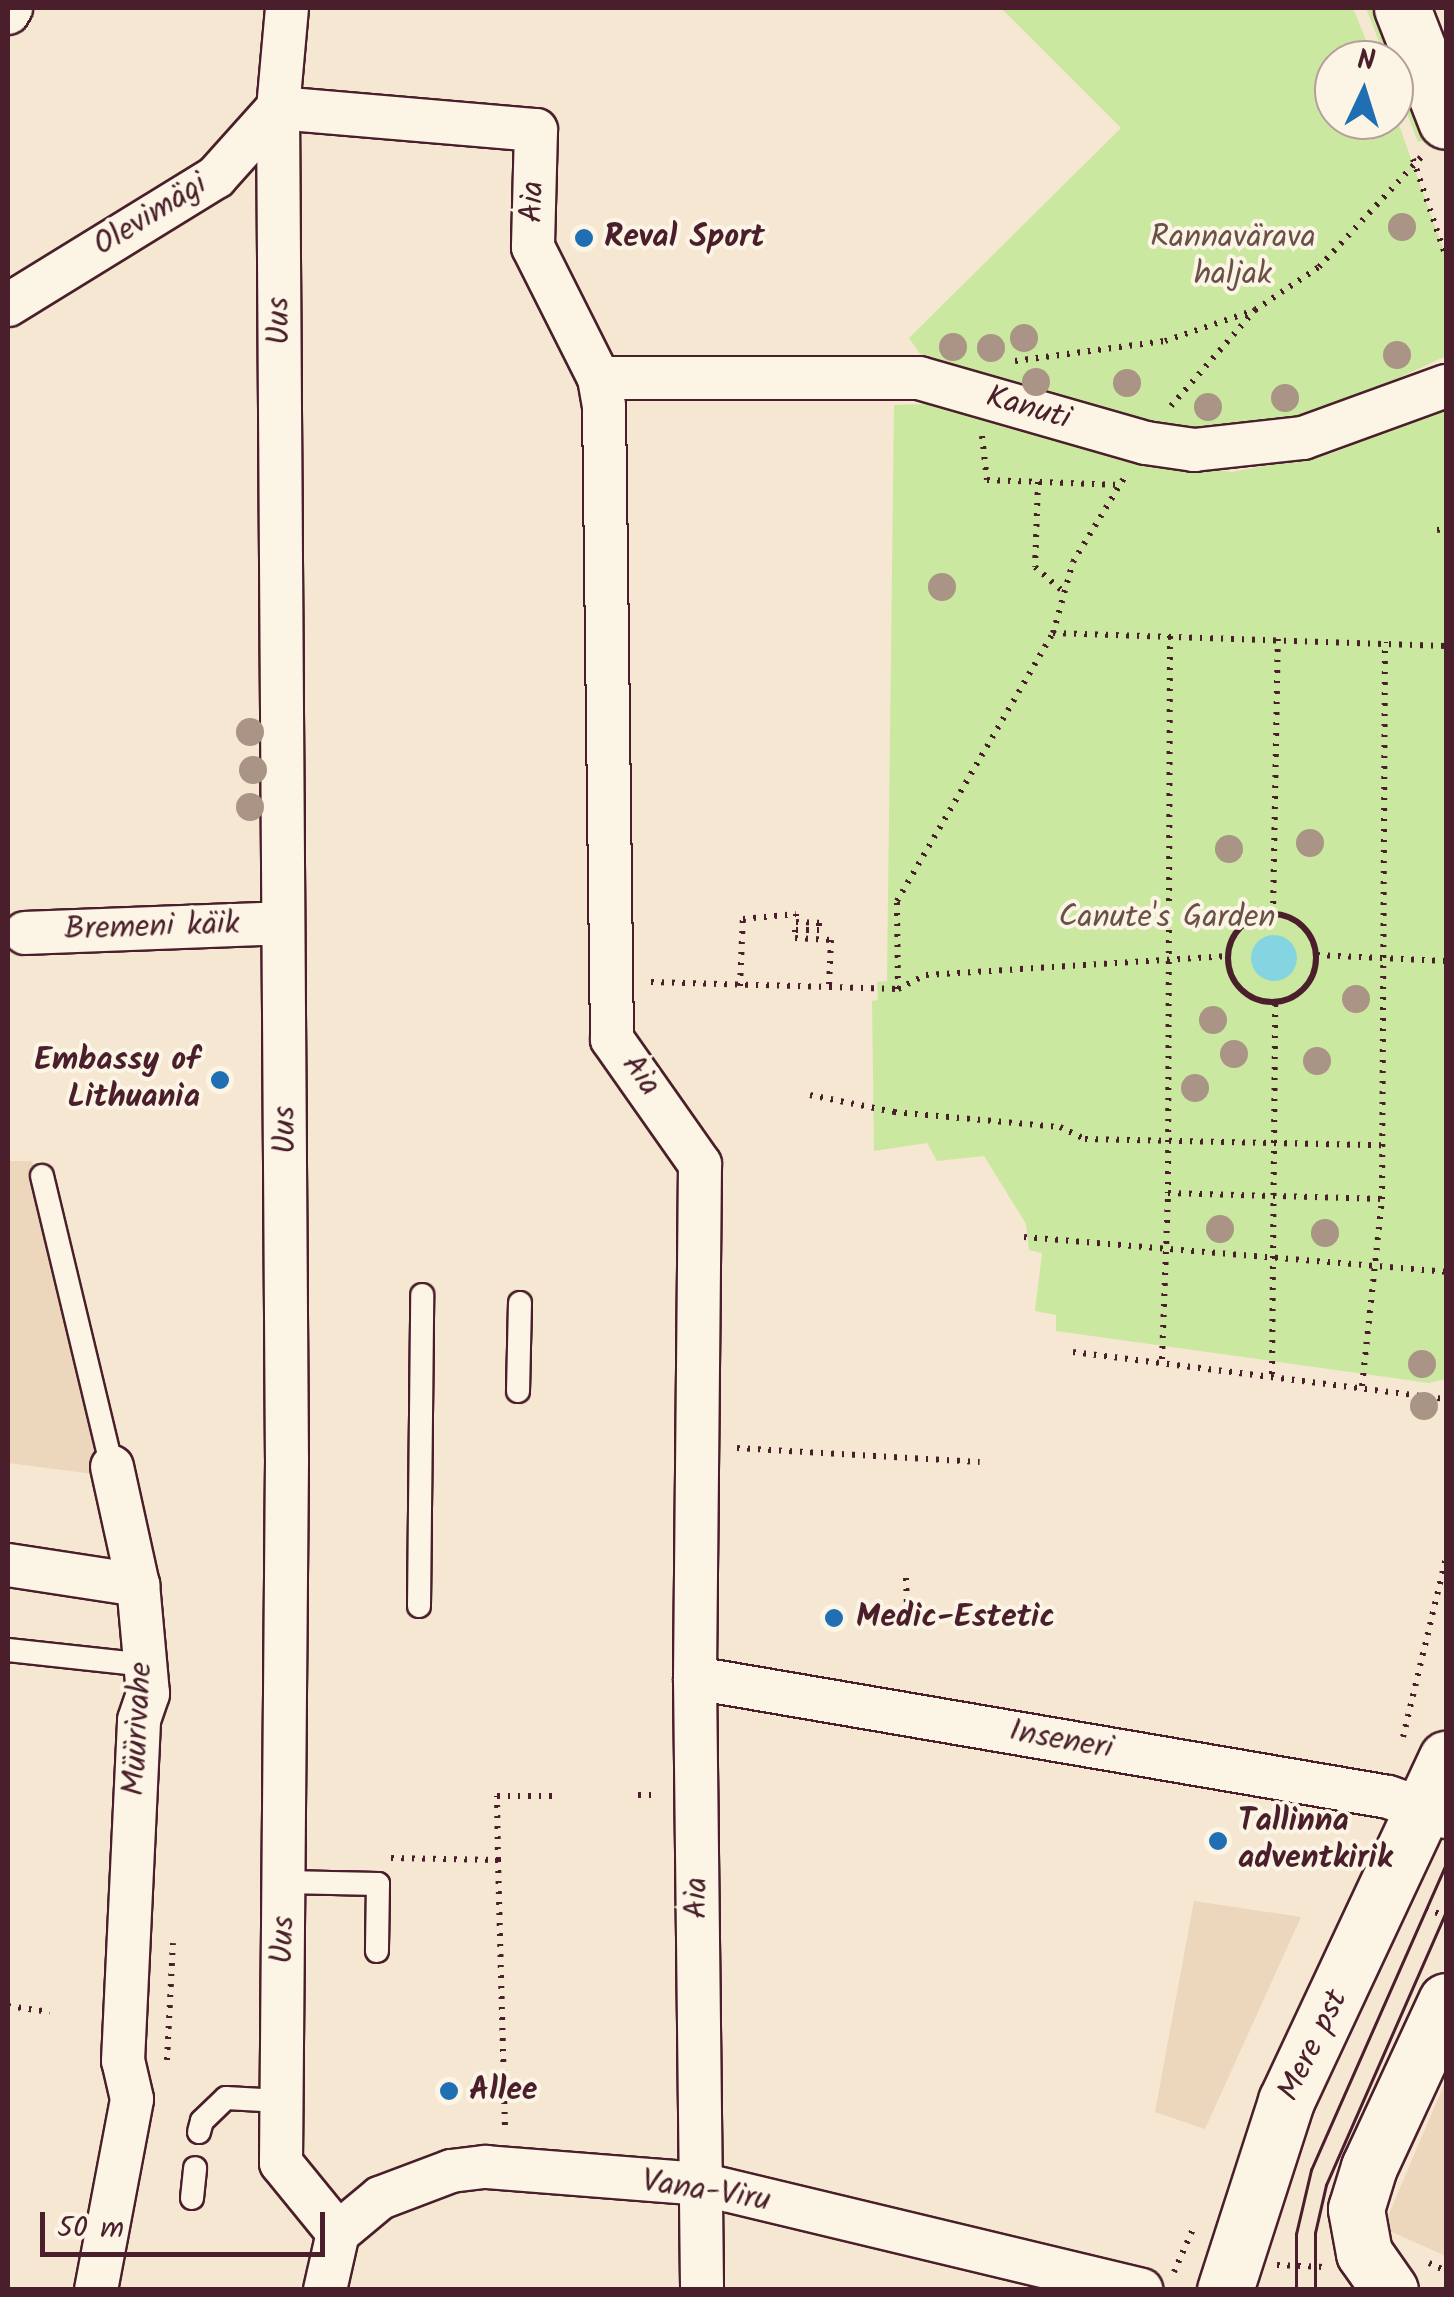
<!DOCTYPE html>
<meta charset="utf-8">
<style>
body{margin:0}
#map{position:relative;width:1454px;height:2297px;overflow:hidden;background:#f5e7d2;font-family:Kalam,sans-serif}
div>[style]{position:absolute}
.built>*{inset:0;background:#ecd6bc}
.green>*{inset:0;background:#cbe8a0}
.water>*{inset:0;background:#84d4e1}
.round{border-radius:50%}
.path>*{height:6px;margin-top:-3px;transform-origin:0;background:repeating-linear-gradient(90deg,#4a1f2b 0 2.5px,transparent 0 10.5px)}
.path>.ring{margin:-3px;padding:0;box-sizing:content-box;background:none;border:6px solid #4a1f2b;border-radius:50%}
.roads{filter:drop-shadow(2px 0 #4a1f2b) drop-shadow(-2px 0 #4a1f2b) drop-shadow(0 2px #4a1f2b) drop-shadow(0 -2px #4a1f2b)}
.service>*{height:22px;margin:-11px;padding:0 11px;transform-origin:11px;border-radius:11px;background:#fcf5e5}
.minor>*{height:42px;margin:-21px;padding:0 21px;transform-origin:21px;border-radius:21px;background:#fcf5e5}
.tertiary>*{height:55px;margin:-27.5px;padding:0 27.5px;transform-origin:27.5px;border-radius:27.5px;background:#fcf5e5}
.tram>*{height:2.5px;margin:-1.25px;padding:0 1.25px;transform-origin:1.25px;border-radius:1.25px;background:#4a1f2b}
.trees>*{width:28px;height:28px;margin:-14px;border-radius:50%;background:#a99486}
.dots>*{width:28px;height:28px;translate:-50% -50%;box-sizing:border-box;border:5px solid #fcf5e5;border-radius:50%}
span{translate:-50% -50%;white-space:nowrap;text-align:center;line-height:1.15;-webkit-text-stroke:8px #fcf5e5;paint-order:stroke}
.street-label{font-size:32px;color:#4a1f2b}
.poi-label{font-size:32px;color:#4a1f2b;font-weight:700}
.left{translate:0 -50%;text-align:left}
.right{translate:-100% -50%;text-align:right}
.park-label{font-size:32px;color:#6a5148}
.frame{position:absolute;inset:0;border:10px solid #4a1f2b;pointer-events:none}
.north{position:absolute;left:1314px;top:40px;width:100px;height:100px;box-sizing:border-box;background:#fcf5e5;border:2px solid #b59f9b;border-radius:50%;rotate:4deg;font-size:28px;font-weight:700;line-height:40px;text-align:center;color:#4a1f2b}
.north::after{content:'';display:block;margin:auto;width:35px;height:45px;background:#1f6fb2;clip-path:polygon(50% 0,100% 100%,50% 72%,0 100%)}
.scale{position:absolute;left:40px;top:2212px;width:285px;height:45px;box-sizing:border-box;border:5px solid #4a1f2b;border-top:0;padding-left:12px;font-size:30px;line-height:35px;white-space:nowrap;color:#4a1f2b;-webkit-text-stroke:8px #fcf5e5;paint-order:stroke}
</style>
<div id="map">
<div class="built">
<div style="clip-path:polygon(8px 1161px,32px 1161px,102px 1475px,8px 1463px)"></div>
<div style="clip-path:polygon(1194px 1901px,1301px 1917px,1205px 2129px,1155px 2112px)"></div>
<div style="clip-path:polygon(1446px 2080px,1446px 2256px,1383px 2228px)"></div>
</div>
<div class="green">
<div style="clip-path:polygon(1001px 8px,1353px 8px,1374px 60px,1334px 60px,1334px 120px,1394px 120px,1394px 111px,1446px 257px,1446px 356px,1300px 424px,1193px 429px,1091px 410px,920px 354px,909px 338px,1121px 128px)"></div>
<div style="clip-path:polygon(1366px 8px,1376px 8px,1428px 139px,1418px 142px,1394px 80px,1394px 60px,1386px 60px)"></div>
<div style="clip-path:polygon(959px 403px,1129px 457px,1232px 472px,1333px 453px,1446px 405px,1446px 1379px,1429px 1383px,1056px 1331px,1056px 1315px,1035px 1311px,1042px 1253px,1029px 1250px,1026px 1224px,984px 1156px,937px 1161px,927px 1143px,874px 1151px,872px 1001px,878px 1000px,877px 982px,887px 981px,894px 405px)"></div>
</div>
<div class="water">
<div class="round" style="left:1251px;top:935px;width:46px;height:46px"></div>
</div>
<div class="path">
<div style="left:1413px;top:159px;width:103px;rotate:71.4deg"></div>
<div style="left:1015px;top:361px;width:151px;rotate:-7.6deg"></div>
<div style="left:1165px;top:341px;width:95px;rotate:-19deg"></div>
<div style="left:1255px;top:310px;width:77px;rotate:-33.9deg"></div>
<div style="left:1319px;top:267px;width:151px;rotate:-47.1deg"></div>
<div style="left:1171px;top:406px;width:128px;rotate:-48.8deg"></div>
<div style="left:982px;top:436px;width:44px;rotate:83.5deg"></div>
<div style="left:987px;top:480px;width:133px;rotate:2.2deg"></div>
<div style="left:1038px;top:482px;width:85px;rotate:92deg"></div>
<div style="left:1035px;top:567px;width:38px;rotate:41deg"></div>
<div style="left:1437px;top:530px;width:9px;rotate:-6deg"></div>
<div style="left:1053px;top:633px;width:393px;rotate:1.9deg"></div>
<div style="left:1170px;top:636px;width:557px;rotate:90.21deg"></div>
<div style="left:1168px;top:1193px;width:214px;rotate:1.6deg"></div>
<div style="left:1382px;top:1199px;width:557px;rotate:-89.69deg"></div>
<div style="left:1273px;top:914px;width:276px;rotate:-89deg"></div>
<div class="ring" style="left:1228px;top:914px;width:82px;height:82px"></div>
<div style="left:743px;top:919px;width:53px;rotate:-5.4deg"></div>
<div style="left:796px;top:914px;width:8px;rotate:90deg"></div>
<div style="left:796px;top:922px;width:23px;rotate:2deg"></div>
<div style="left:819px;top:923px;width:7px;rotate:90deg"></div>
<div style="left:819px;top:930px;width:24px;rotate:180deg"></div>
<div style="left:795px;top:930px;width:8px;rotate:90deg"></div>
<div style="left:795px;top:938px;width:36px;rotate:3deg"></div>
<div style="left:831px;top:940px;width:46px;rotate:92.5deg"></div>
<div style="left:1317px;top:955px;width:129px;rotate:2.7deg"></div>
<div style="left:651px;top:982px;width:247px;rotate:1.6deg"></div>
<div style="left:898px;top:989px;width:31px;rotate:-27deg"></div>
<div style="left:926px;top:975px;width:303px;rotate:-3.6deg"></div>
<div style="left:740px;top:986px;width:72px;rotate:-87.6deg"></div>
<div style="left:898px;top:989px;width:88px;rotate:-90.7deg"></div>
<div style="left:897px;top:901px;width:310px;rotate:-59.8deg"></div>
<div style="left:1053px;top:633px;width:74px;rotate:-74.3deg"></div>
<div style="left:1073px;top:562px;width:102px;rotate:-58.7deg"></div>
<div style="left:810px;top:1095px;width:86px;rotate:11.4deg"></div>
<div style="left:894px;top:1112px;width:167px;rotate:5.2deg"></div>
<div style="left:1060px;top:1127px;width:28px;rotate:26deg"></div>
<div style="left:1085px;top:1139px;width:297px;rotate:1.2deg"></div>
<div style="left:1024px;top:1237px;width:423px;rotate:4.7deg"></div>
<div style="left:1073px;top:1352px;width:376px;rotate:7.2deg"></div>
<div style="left:1162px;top:1359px;width:166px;rotate:-87.9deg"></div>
<div style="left:1272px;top:1374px;width:372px;rotate:-89.5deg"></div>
<div style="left:1362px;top:1386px;width:188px;rotate:-83.9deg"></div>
<div style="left:737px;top:1448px;width:243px;rotate:3.3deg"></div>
<div style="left:906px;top:1578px;width:24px;rotate:88deg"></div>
<div style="left:1403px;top:1737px;width:184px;rotate:-76.5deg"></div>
<div style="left:638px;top:1795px;width:19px"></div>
<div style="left:391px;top:1858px;width:107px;rotate:1.1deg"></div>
<div style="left:498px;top:1860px;width:64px;rotate:-90.9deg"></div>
<div style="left:497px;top:1796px;width:61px"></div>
<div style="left:498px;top:1860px;width:272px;rotate:88.5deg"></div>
<div style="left:1426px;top:1908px;width:22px;rotate:24deg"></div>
<div style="left:8px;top:2006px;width:42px;rotate:8.1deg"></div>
<div style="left:167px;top:2060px;width:117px;rotate:-87.1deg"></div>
<div style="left:1429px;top:2263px;width:19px;rotate:25deg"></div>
<div style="left:1277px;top:2265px;width:48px;rotate:2.4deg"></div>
<div style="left:1174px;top:2272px;width:47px;rotate:-66.2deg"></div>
</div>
<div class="roads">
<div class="service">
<div style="left:42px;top:1176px;width:299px;rotate:76.5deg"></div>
<div style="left:518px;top:1391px;width:88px;rotate:-88.7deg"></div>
<div style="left:419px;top:1606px;width:311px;rotate:-89.4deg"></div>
<div style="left:8px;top:1650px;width:139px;rotate:6.2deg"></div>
<div style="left:285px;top:1882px;width:93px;rotate:1.2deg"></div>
<div style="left:378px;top:1884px;width:67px;rotate:90.9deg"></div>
<div style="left:199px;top:2132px;width:11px;rotate:-75deg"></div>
<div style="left:202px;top:2121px;width:33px;rotate:-44deg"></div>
<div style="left:226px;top:2098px;width:55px;rotate:3.1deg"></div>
<div style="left:192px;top:2198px;width:30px;rotate:-84deg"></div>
</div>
<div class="minor">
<div style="left:287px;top:8px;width:100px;rotate:95.1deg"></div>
<div style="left:278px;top:108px;width:1352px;rotate:89.62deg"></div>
<div style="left:287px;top:1460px;width:703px;rotate:90.49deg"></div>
<div style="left:281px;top:2163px;width:90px;rotate:50.8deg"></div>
<div style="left:8px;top:13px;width:6px;rotate:-59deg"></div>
<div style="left:8px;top:305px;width:244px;rotate:-31.6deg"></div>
<div style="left:216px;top:177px;width:93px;rotate:-48.1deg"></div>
<div style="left:278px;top:108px;width:259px;rotate:4.9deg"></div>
<div style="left:536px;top:130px;width:117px;rotate:91.5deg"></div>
<div style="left:533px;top:247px;width:147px;rotate:63.3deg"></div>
<div style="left:599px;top:378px;width:27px;rotate:80deg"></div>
<div style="left:604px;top:405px;width:634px;rotate:89.28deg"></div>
<div style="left:612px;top:1039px;width:153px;rotate:54.9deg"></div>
<div style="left:700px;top:1164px;width:514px;rotate:90.56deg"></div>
<div style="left:695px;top:1678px;width:612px;rotate:89.34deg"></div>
<div style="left:599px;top:378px;width:320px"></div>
<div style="left:919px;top:378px;width:236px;rotate:16deg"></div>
<div style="left:1146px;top:443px;width:49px;rotate:8.3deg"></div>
<div style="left:1194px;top:450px;width:110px;rotate:-6.3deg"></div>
<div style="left:1303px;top:438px;width:152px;rotate:-20deg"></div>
<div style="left:25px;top:933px;width:255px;rotate:-2.2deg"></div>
<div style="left:8px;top:1565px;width:132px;rotate:8.7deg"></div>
<div style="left:695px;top:1678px;width:703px;rotate:9.74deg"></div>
<div style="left:1388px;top:1797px;width:61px;rotate:19deg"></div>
<div style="left:96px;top:2290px;width:194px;rotate:-79.3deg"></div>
<div style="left:132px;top:2099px;width:39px;rotate:-103deg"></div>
<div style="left:123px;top:2061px;width:341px;rotate:-87.3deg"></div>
<div style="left:139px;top:1720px;width:28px;rotate:-71deg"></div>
<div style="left:148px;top:1694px;width:109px;rotate:-95.2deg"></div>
<div style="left:138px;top:1585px;width:121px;rotate:-102.4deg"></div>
<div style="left:325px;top:2290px;width:58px;rotate:-77.2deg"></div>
<div style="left:338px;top:2233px;width:55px;rotate:-39.8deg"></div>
<div style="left:380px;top:2198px;width:76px;rotate:-20.8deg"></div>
<div style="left:451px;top:2171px;width:35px;rotate:-7deg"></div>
<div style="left:486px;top:2167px;width:216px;rotate:4.5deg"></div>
<div style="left:701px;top:2184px;width:453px;rotate:13.5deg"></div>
</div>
<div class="tertiary">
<div style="left:1402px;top:8px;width:121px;rotate:68.7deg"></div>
<div style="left:1225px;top:2290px;width:199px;rotate:-72.1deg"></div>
<div style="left:1286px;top:2101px;width:378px;rotate:-64.9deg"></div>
<div style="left:1390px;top:2290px;width:45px;rotate:-125.1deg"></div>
<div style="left:1364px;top:2253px;width:45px;rotate:-100.3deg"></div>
<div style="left:1356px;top:2209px;width:44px;rotate:-72.8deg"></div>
<div style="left:1369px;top:2167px;width:183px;rotate:-65.1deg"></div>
</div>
</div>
<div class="tram">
<div style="left:1296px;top:2290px;width:56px;rotate:-90deg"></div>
<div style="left:1296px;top:2234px;width:66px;rotate:-76.8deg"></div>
<div style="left:1311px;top:2170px;width:334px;rotate:-66.2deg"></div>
<div style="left:1315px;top:2290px;width:57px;rotate:-90deg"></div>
<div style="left:1315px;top:2233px;width:49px;rotate:-77.1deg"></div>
<div style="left:1326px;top:2185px;width:299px;rotate:-66.3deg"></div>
</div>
<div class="trees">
<div style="left:1402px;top:227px"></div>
<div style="left:1024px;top:338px"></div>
<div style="left:953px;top:347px"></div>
<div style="left:991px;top:348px"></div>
<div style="left:1397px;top:355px"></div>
<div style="left:1036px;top:382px"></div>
<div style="left:1127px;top:383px"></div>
<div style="left:1285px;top:398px"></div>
<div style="left:1208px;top:407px"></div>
<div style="left:942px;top:587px"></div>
<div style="left:250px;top:732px"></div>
<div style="left:253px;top:770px"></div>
<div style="left:250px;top:807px"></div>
<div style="left:1310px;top:843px"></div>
<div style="left:1229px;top:849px"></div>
<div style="left:1356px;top:999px"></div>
<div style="left:1213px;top:1020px"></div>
<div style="left:1234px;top:1054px"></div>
<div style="left:1317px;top:1061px"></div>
<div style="left:1195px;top:1088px"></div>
<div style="left:1220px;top:1229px"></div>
<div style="left:1325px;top:1233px"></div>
<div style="left:1422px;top:1364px"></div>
<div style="left:1424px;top:1406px"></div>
</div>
<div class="dots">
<div style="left:584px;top:238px;background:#1f6fb2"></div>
<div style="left:220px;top:1080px;background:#1f6fb2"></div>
<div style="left:834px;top:1618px;background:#1f6fb2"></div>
<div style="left:1218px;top:1841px;background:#1f6fb2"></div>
<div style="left:449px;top:2091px;background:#1f6fb2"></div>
</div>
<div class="street-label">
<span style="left:534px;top:202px;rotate:-88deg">Aia</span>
<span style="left:151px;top:216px;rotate:-32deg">Olevimägi</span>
<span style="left:280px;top:321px;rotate:-91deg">Uus</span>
<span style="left:1028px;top:409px;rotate:16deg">Kanuti</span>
<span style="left:152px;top:928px;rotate:-2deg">Bremeni käik</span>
<span style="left:640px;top:1076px;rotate:53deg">Aia</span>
<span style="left:286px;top:1130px;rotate:-91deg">Uus</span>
<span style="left:139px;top:1729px;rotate:-87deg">Müürivahe</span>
<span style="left:1061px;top:1741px;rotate:10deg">Inseneri</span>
<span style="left:698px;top:1898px;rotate:-91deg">Aia</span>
<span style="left:284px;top:1940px;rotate:-88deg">Uus</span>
<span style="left:1314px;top:2046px;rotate:-64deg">Mere pst</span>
<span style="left:706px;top:2192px;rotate:9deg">Vana-Viru</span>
</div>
<div class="poi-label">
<span class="left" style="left:604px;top:238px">Reval Sport</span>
<span class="right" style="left:200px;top:1080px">Embassy of<br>Lithuania</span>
<span class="left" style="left:856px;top:1618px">Medic-Estetic</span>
<span class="left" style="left:1238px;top:1841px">Tallinna<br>adventkirik</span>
<span class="left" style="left:469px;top:2091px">Allee</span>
</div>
<div class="park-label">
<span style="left:1233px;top:257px">Rannavärava<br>haljak</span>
<span style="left:1167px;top:918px">Canute's Garden</span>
</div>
<div class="frame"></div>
<div class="north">N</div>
<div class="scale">50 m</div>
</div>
